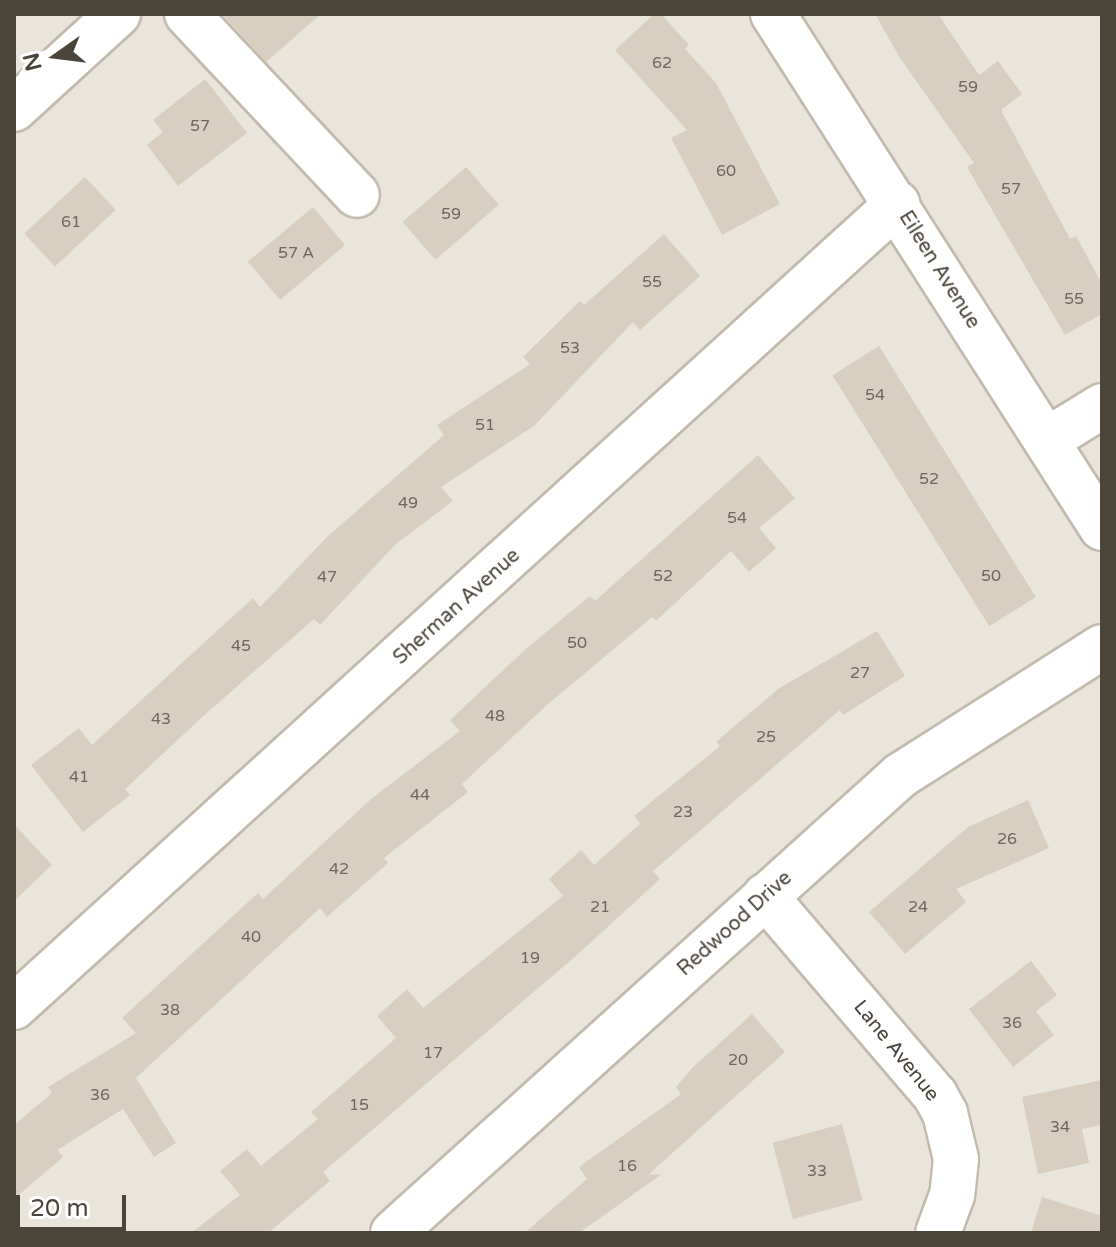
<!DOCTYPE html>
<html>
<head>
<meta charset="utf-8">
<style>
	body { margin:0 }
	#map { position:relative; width:1116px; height:1247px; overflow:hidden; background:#f6f3ec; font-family:"Varela Round",sans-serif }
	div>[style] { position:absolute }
	.residential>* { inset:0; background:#eae5da; transform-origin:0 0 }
	.building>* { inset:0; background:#d8cfc1; transform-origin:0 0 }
	.roads { filter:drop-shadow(2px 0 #c2bbae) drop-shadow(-2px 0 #c2bbae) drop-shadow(0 2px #c2bbae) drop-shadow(0 -2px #c2bbae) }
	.minor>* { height:44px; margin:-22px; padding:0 22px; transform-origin:22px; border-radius:22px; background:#fff }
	span { translate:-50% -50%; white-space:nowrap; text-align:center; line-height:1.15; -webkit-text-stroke:8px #fff; paint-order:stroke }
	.number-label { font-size:16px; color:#6e675b }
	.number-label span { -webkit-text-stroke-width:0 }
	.street-label { font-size:20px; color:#4b4439 }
	.frame { position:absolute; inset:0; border:16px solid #4b4439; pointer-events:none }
	.north { position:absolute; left:16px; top:16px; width:80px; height:80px; -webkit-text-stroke:6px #fff; paint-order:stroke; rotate:256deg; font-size:22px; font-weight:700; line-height:32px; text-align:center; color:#4b4439 }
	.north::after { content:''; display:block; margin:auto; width:28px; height:36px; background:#4b4439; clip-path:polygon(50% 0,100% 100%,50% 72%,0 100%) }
	.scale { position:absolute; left:16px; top:1195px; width:110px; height:36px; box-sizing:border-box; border:4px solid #4b4439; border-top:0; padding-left:10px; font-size:24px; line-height:28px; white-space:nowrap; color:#4b4439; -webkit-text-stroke:6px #fff; paint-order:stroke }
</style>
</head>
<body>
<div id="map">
	<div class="residential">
		<i style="left:14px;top:14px;width:1088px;height:1219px"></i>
	</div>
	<div class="building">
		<i style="clip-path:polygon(222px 14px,321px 14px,266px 62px)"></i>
		<i style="clip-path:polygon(654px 14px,661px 14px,689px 45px,685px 49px,716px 83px,780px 204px,722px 235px,671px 138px,687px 130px,615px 50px)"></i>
		<i style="clip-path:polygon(875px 14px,938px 14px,979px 75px,998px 61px,1022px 94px,1001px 110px,1070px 239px,1076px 236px,1102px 284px,1102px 314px,1065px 335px,967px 167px,974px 163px,900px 58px)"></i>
		<i style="clip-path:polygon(205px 79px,247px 133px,178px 186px,147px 145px,163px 132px,153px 120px)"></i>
		<i style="left:466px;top:167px;width:50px;height:84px;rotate:49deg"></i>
		<i style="left:85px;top:177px;width:45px;height:83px;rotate:47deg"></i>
		<i style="left:313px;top:207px;width:50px;height:85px;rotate:50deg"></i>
		<i style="clip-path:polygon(664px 234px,700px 276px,640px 330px,633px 322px,534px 426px,441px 487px,453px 501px,396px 544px,320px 625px,314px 619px,209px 711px,125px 789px,130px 795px,83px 832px,31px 765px,79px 728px,92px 745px,253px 598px,260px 607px,329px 535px,444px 435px,437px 425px,530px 364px,523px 357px,580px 301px,584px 305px)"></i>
		<i style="left:879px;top:346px;width:296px;height:55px;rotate:58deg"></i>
		<i style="clip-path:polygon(758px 455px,795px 498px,759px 528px,776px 548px,749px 572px,731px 551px,656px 621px,652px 617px,547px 705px,462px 784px,468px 792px,384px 858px,388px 863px,327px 917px,320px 908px,136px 1078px,176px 1143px,154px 1157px,123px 1109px,57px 1150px,63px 1157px,14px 1199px,14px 1125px,52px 1093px,48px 1087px,136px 1033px,122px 1018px,258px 893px,263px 899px,371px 799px,460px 731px,450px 720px,528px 647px,590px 596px,595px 601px)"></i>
		<i style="clip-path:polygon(877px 631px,905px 676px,843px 715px,840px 710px,653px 871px,660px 879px,577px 955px,323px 1172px,330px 1181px,268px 1233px,191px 1233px,240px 1195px,220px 1171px,247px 1149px,261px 1166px,318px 1119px,311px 1112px,396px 1038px,377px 1016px,407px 989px,423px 1008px,563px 896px,549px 879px,581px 850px,594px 865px,640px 824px,634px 816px,720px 746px,716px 742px,778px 689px)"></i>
		<i style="clip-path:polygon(1028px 800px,1049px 848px,956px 889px,966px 902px,905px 954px,869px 912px,968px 827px)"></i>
		<i style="clip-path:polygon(14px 824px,52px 865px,14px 901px)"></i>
		<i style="clip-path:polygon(1031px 961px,1057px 995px,1036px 1011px,1054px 1035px,1013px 1067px,969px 1009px)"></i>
		<i style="clip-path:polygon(752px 1014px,785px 1052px,648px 1175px,662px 1174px,579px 1233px,524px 1233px,587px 1179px,579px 1167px,681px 1094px,676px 1087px,691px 1069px)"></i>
		<i style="clip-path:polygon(1102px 1080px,1102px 1125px,1082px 1129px,1089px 1163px,1038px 1174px,1022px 1097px)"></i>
		<i style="left:842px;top:1124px;width:79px;height:72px;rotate:75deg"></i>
		<i style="clip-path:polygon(1042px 1197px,1102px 1216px,1102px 1233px,1031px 1233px)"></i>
	</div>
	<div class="roads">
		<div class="minor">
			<i style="left:187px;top:14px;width:248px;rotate:46.8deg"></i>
			<i style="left:773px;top:14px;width:610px;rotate:57.38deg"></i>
			<i style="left:14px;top:109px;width:141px;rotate:-42.4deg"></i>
			<i style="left:1047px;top:440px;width:65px;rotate:-31.7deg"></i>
			<i style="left:765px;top:896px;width:262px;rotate:49.5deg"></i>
			<i style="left:935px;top:1095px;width:21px;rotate:61deg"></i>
			<i style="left:945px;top:1113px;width:47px;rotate:76.6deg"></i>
			<i style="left:956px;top:1159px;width:36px;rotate:96deg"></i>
			<i style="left:952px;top:1195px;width:40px;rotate:110.2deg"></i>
			<i style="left:14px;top:1007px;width:1194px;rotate:-42.28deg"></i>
			<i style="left:393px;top:1233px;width:684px;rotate:-42.04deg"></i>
			<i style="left:901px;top:775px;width:238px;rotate:-32.5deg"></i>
		</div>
	</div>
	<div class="number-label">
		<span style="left:662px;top:63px">62</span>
		<span style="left:968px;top:87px">59</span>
		<span style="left:200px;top:126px">57</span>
		<span style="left:726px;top:171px">60</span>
		<span style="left:1011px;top:189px">57</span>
		<span style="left:451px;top:214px">59</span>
		<span style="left:71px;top:222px">61</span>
		<span style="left:296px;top:253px">57 A</span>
		<span style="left:652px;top:282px">55</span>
		<span style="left:1074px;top:299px">55</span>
		<span style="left:570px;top:348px">53</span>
		<span style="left:875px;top:395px">54</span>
		<span style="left:485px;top:425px">51</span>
		<span style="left:929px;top:479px">52</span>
		<span style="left:408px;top:503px">49</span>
		<span style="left:737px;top:518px">54</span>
		<span style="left:663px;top:576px">52</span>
		<span style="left:991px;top:576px">50</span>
		<span style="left:327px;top:577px">47</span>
		<span style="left:577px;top:643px">50</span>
		<span style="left:241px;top:646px">45</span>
		<span style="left:860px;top:673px">27</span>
		<span style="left:495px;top:716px">48</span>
		<span style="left:161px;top:719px">43</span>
		<span style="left:766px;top:737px">25</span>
		<span style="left:79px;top:777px">41</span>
		<span style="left:420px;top:795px">44</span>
		<span style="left:683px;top:812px">23</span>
		<span style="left:1007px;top:839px">26</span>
		<span style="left:339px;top:869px">42</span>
		<span style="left:600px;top:907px">21</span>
		<span style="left:918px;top:907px">24</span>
		<span style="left:251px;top:937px">40</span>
		<span style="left:530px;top:958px">19</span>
		<span style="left:170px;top:1010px">38</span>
		<span style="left:1012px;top:1023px">36</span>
		<span style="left:433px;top:1053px">17</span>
		<span style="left:738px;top:1060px">20</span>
		<span style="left:100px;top:1095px">36</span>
		<span style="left:359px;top:1105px">15</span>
		<span style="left:1060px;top:1127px">34</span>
		<span style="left:627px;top:1166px">16</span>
		<span style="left:817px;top:1171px">33</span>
	</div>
	<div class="street-label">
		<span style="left:939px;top:270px;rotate:58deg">Eileen Avenue</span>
		<span style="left:457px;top:607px;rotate:-42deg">Sherman Avenue</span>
		<span style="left:735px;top:924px;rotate:-42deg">Redwood Drive</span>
		<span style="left:896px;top:1051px;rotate:51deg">Lane Avenue</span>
	</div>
	<div class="frame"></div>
	<div class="north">N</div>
	<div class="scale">20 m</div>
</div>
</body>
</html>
